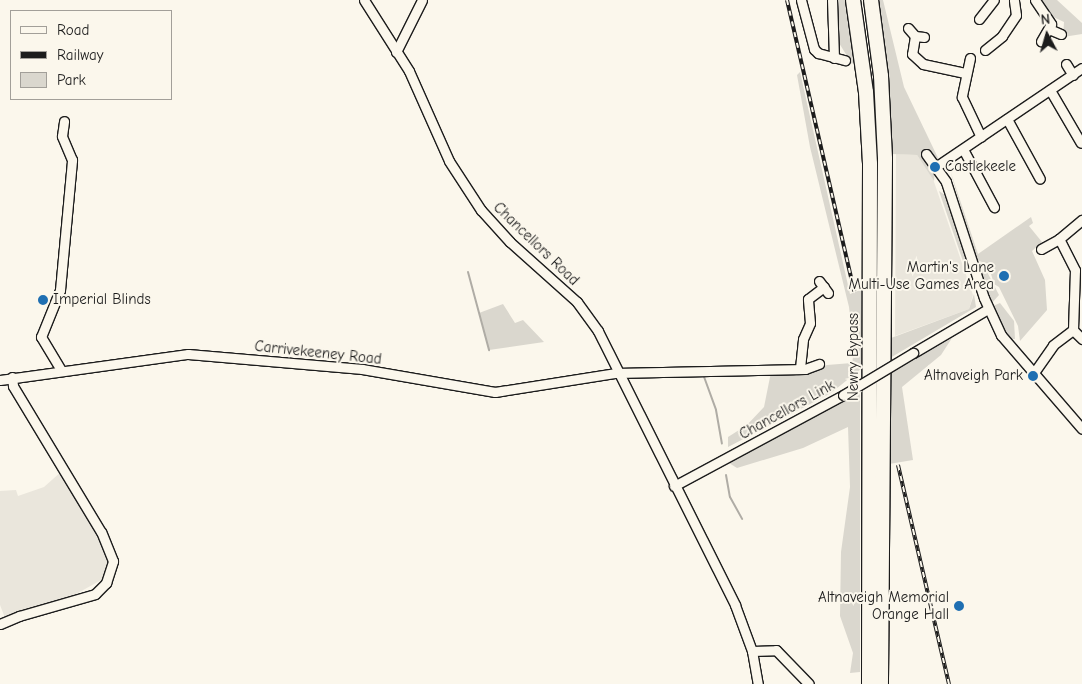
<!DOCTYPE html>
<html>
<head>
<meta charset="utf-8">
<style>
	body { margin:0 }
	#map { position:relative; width:1082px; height:684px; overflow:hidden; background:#fbf7ec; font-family:"Comic Neue",sans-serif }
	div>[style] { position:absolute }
	.built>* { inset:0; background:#eae6dc }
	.green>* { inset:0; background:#dad7ce }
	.stream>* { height:2px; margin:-1px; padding:0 1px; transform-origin:1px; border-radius:1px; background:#afaca5 }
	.roads { filter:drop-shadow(1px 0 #1c1c1c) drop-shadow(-1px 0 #1c1c1c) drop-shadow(0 1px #1c1c1c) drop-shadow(0 -1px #1c1c1c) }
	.minor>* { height:9px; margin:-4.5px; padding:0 4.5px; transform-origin:4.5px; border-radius:4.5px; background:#fbf7ec }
	.highway>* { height:14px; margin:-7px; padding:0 7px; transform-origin:7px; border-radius:7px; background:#fbf7ec }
	.rail>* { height:4px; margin-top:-2px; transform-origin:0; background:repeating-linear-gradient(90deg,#fbf7ec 0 5.5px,#1c1c1c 0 11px); box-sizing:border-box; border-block:1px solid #1c1c1c }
	.bridges { filter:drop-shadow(1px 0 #1c1c1c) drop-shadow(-1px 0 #1c1c1c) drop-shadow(0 1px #1c1c1c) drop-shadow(0 -1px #1c1c1c) }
	.minor-bridge>* { height:9px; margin:-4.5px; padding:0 4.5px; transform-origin:4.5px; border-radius:4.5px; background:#fbf7ec }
	.dots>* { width:14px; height:14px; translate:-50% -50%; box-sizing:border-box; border:2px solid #fbf7ec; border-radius:50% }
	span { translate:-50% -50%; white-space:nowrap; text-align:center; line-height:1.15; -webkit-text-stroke:4px #fbf7ec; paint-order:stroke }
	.poi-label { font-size:15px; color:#1c1c1c }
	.left { translate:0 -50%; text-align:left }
	.right { translate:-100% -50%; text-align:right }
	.street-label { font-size:15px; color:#1c1c1c }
	.legend { position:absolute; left:10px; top:10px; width:162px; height:90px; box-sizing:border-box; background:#fbf7ec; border:1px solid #a29f99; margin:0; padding:6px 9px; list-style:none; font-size:15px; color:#1c1c1c }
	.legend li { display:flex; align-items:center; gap:10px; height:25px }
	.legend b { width:25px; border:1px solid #a29f99 }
	.north { position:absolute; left:1022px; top:10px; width:50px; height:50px; -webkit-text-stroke:4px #fbf7ec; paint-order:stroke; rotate:354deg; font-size:14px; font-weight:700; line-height:20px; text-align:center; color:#1c1c1c }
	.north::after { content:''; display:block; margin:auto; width:18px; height:22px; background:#1c1c1c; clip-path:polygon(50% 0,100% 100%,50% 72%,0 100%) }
</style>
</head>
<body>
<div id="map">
	<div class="built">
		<i style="clip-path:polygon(896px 154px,917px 155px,933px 179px,973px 295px,969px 309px,895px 336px)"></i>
		<i style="clip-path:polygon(62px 471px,104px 547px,108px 565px,103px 579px,67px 599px,5px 618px,0 605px,0 491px,16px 490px,18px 496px,44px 487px)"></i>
	</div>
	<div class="green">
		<i style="clip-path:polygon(838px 0,846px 0,855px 59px,852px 64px,839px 43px)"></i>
		<i style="clip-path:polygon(877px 0,883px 0,904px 87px,939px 160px,927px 151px,935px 170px,934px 181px,917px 155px,892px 154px,886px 59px)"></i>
		<i style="clip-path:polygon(1036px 0,1057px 0,1082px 23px,1082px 34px,1063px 37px,1064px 22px,1047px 14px)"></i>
		<i style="clip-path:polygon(800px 72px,850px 294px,863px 289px,862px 368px,831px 393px,728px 447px,728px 437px,747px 425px,764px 407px,771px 372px,785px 371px,796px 376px,827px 365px,852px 363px,854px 352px,849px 307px,810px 147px,797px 75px)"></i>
		<i style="clip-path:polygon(950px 170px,978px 254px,1031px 217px,1033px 223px,1029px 226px,1042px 242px,1032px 251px,1045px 280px,1047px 310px,1020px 341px,1018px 326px,999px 287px,994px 284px,988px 264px,976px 260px)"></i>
		<i style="clip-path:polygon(939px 191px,948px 197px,971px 272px,967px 273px)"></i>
		<i style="clip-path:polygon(977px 262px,982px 262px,999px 295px,991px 304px)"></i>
		<i style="clip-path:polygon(974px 294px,976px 307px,890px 358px,891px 338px,969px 309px)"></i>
		<i style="clip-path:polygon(1000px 303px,1014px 321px,1015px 339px,1010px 339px,993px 306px)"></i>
		<i style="clip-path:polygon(503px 304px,515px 323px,523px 320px,544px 342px,489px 350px,479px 313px)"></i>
		<i style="clip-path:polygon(952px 338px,941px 355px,902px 387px,913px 460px,889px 464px,888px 375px)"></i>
		<i style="clip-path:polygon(860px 392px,860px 672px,850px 673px,853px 653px,840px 616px,841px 552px,850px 487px,848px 427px,803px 448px,737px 468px,729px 463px)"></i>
	</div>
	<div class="stream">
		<i style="left:468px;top:272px;width:81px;rotate:74.9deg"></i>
		<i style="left:703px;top:374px;width:38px;rotate:70deg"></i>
		<i style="left:716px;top:410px;width:34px;rotate:80deg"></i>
		<i style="left:726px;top:475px;width:22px;rotate:80deg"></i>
		<i style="left:730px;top:497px;width:25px;rotate:61deg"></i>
	</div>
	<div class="roads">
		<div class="minor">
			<i style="left:364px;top:0;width:84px;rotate:57.6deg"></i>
			<i style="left:409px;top:71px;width:98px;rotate:66deg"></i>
			<i style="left:449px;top:161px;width:59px;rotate:56.9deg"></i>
			<i style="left:481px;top:210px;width:43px;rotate:47.8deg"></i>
			<i style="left:510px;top:242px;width:90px;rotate:41.8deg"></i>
			<i style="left:577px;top:302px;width:36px;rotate:54deg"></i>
			<i style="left:598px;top:331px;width:306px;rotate:63.4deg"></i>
			<i style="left:735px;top:605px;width:49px;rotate:69.7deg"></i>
			<i style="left:752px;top:651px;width:34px;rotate:80deg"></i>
			<i style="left:801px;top:0;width:51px;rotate:75.1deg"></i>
			<i style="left:814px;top:49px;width:6px;rotate:45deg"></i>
			<i style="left:818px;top:53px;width:28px;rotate:15deg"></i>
			<i style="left:832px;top:0;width:58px;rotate:88deg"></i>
			<i style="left:1035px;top:0;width:29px;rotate:56deg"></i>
			<i style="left:1051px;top:24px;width:20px;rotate:120deg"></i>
			<i style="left:979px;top:19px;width:24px;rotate:-52deg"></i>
			<i style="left:908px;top:28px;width:11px;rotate:49deg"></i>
			<i style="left:915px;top:36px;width:9px;rotate:6deg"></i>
			<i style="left:1049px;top:29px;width:13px;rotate:23deg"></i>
			<i style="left:915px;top:36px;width:18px;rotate:99deg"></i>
			<i style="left:912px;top:54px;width:15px;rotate:42deg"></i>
			<i style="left:923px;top:64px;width:43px;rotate:12.1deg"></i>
			<i style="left:985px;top:50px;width:22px;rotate:-39deg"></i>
			<i style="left:1002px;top:36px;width:25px;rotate:-56deg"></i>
			<i style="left:1016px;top:15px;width:15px;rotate:-98deg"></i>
			<i style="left:396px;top:52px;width:58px;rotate:-63.4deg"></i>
			<i style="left:970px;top:58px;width:40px;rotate:102deg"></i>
			<i style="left:962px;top:97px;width:44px;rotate:64.6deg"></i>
			<i style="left:1066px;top:64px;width:13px;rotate:58deg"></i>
			<i style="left:1050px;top:90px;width:61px;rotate:59.7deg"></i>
			<i style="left:1007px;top:119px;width:68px;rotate:61.2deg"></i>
			<i style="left:963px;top:149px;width:66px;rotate:61.9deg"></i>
			<i style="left:926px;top:154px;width:34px;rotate:54deg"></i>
			<i style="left:946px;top:182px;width:122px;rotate:71.9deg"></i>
			<i style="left:984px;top:298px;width:41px;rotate:65.3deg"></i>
			<i style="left:1001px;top:335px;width:124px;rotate:49.2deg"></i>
			<i style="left:937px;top:166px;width:175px;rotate:-34.1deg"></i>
			<i style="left:1041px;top:249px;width:21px;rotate:-29deg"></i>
			<i style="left:819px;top:281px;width:15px;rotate:53deg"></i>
			<i style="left:1073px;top:330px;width:13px;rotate:45deg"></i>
			<i style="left:913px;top:353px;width:87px;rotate:-30.4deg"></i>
			<i style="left:800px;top:368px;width:29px;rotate:-84deg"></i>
			<i style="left:803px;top:339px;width:17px;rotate:-66deg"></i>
			<i style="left:810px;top:323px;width:24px;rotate:-95deg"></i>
			<i style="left:808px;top:299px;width:20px;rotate:-37deg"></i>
			<i style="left:61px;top:370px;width:39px;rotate:-121deg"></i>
			<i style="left:41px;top:337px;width:51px;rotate:-68deg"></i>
			<i style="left:60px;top:290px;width:131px;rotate:-84.7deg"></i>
			<i style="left:72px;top:160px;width:26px;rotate:-113deg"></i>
			<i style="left:62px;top:136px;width:15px;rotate:-82deg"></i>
			<i style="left:1033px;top:374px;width:35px;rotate:-55deg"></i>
			<i style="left:1053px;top:345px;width:25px;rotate:-37deg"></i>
			<i style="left:1073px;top:330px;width:60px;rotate:-88.1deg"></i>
			<i style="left:1075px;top:270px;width:35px;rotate:-117deg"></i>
			<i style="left:1059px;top:239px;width:30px;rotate:-40deg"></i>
			<i style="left:0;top:380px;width:190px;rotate:-7.9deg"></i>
			<i style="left:188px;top:354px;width:175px;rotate:4.9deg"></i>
			<i style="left:362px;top:369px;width:135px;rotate:9.8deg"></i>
			<i style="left:495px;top:392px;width:121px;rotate:-9deg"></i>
			<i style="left:615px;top:373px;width:190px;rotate:-1.2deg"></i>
			<i style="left:805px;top:369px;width:15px;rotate:-20deg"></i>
			<i style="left:674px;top:486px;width:192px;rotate:-28.3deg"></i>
			<i style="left:0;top:624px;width:21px;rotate:-23deg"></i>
			<i style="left:19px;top:616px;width:79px;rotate:-16.1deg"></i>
			<i style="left:95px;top:594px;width:16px;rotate:-45deg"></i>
			<i style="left:106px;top:583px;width:23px;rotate:-72deg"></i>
			<i style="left:113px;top:561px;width:31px;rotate:-112deg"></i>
			<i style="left:101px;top:532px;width:170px;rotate:-121.1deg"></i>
			<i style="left:13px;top:386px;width:9px;rotate:-96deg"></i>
			<i style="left:752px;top:651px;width:24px;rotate:-2deg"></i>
			<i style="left:776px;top:650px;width:47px;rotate:45.9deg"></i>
		</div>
		<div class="highway">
			<i style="left:853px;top:0;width:93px;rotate:82deg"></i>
			<i style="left:866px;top:92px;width:72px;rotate:86.8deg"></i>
			<i style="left:870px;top:164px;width:520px;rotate:90.11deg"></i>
			<i style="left:871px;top:0;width:77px;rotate:82.5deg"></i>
			<i style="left:881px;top:76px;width:83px;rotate:87.2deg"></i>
			<i style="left:885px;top:159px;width:525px;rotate:90.44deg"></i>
		</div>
	</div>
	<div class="rail">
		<i style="left:787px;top:0;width:299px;rotate:77deg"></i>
		<i style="left:898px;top:465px;width:225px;rotate:76.9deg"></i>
	</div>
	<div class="bridges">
		<div class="minor-bridge">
			<i style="left:843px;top:395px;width:82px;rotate:-31deg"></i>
		</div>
	</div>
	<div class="dots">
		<i style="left:935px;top:167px;background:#1f6fb2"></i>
		<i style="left:1004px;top:276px;background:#1f6fb2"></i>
		<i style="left:43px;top:300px;background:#1f6fb2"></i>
		<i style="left:1033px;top:376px;background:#1f6fb2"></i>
		<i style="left:959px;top:606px;background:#1f6fb2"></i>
	</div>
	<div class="poi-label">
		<span class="left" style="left:945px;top:167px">Castlekeele</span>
		<span class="right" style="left:994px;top:276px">Martin's Lane<br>Multi-Use Games Area</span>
		<span class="left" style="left:53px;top:300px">Imperial Blinds</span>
		<span class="right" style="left:1023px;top:376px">Altnaveigh Park</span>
		<span class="right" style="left:949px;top:606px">Altnaveigh Memorial<br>Orange Hall</span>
	</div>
	<div class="street-label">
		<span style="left:536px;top:244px;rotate:44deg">Chancellors Road</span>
		<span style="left:318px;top:353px;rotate:6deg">Carrivekeeney Road</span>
		<span style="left:854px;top:357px;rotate:-90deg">Newry Bypass</span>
		<span style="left:787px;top:410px;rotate:-29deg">Chancellors Link</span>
	</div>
	<ul class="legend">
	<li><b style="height:6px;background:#fbf7ec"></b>Road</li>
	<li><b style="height:6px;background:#1c1c1c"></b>Railway</li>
	<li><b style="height:14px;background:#dad7ce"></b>Park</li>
	</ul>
	<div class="north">N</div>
</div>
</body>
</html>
